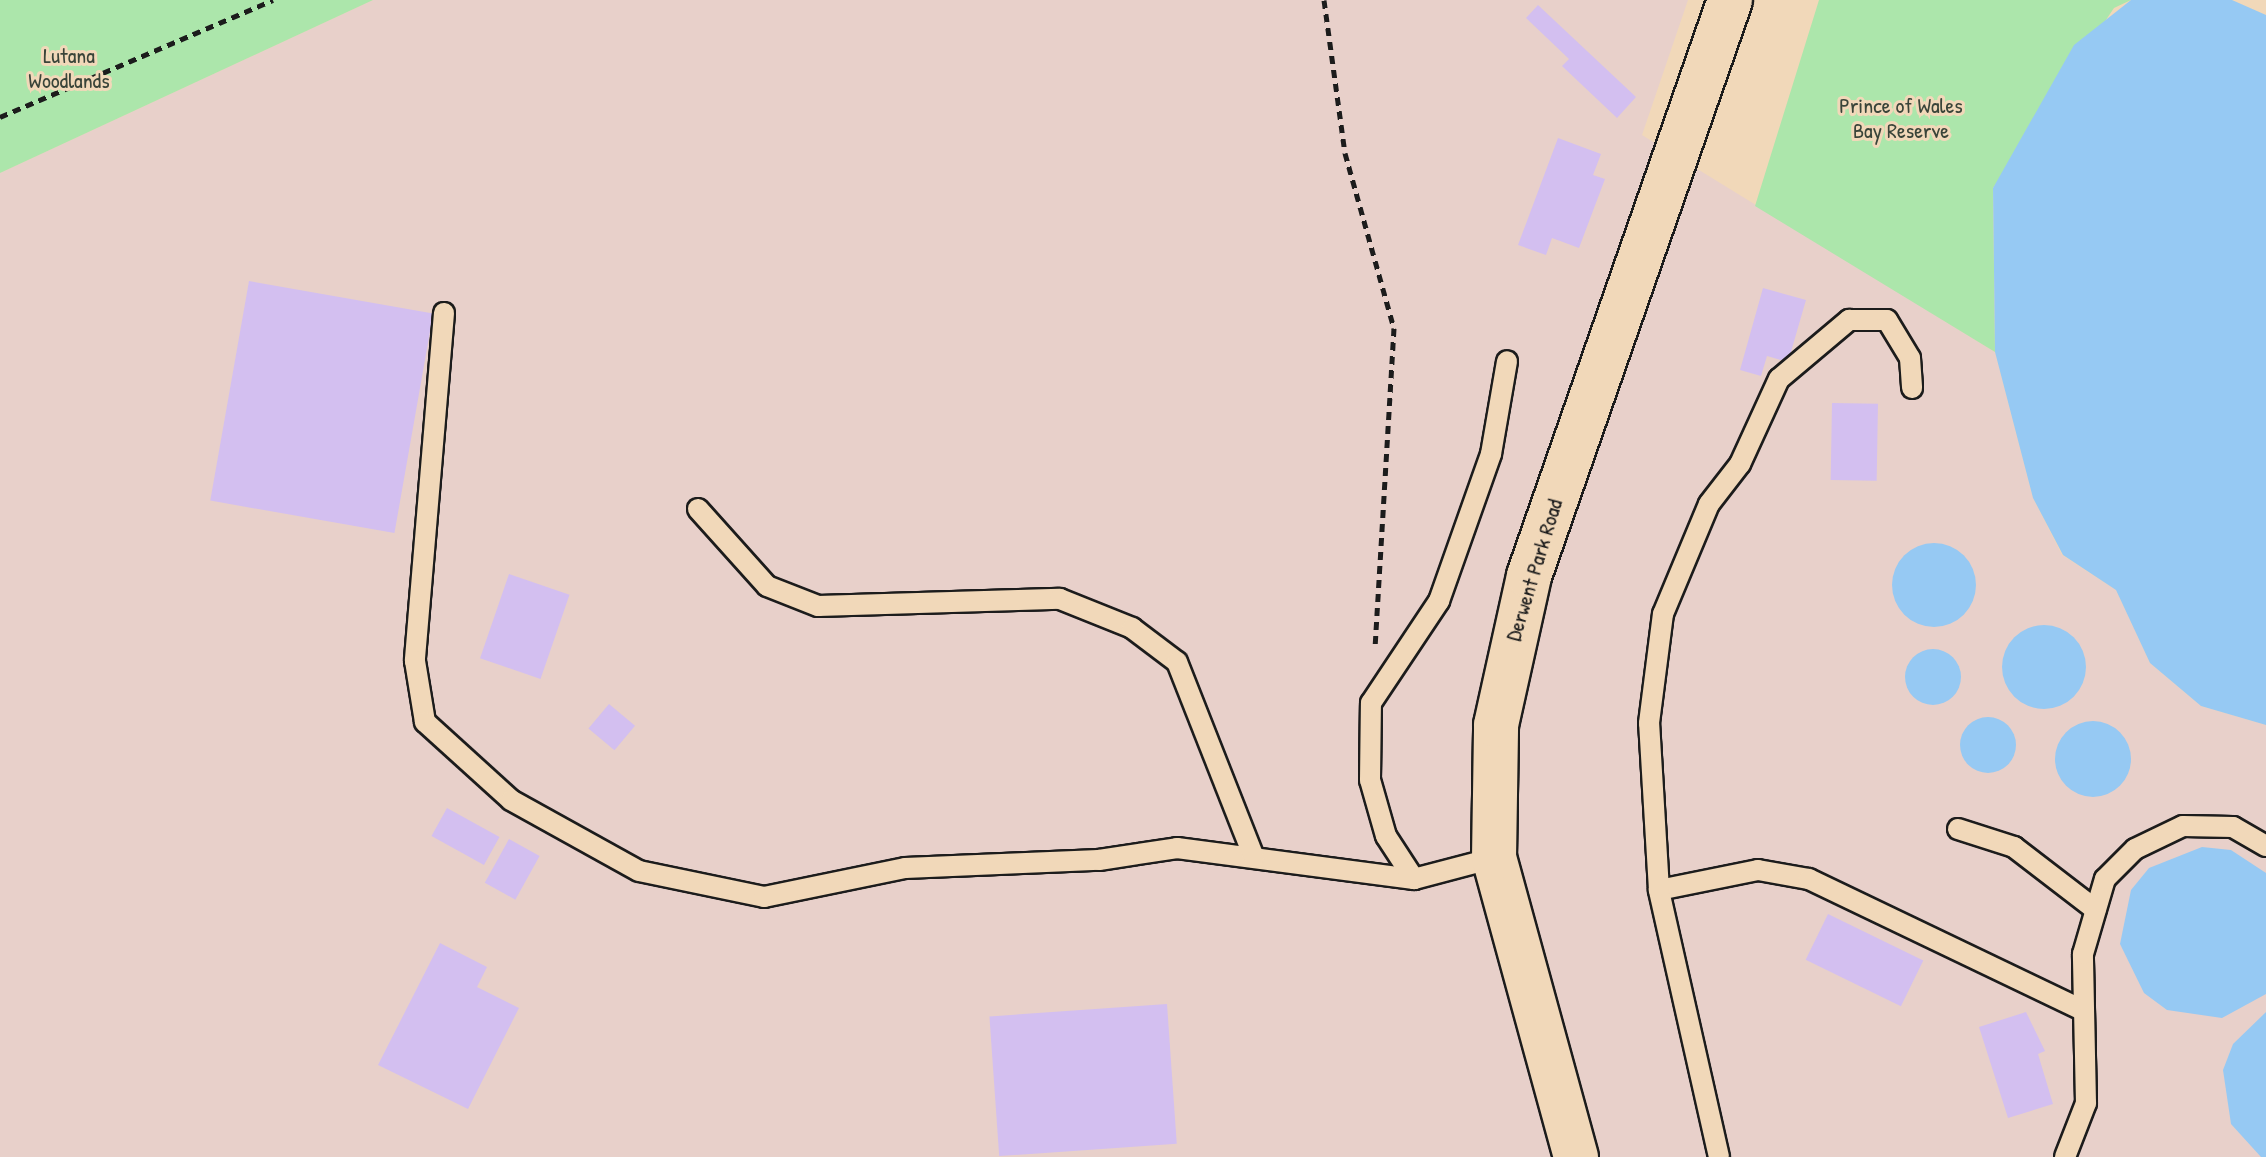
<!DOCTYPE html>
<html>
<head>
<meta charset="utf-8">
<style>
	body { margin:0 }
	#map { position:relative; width:2266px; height:1157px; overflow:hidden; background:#f1d8b9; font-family:"Patrick Hand",sans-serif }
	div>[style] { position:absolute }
	.built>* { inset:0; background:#e8d0ca }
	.green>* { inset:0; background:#ace6ab }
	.water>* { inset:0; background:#96c9f3 }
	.round { border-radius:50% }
	.building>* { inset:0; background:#d3bff0; transform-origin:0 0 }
	.path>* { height:5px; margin-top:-2.5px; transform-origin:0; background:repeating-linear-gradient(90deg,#1c1c1c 0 8px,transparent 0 14px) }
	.roads { filter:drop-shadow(2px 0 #1c1c1c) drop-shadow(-2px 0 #1c1c1c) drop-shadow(0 2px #1c1c1c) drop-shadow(0 -2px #1c1c1c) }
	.service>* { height:20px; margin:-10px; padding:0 10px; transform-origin:10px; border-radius:10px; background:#f1d8b9 }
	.tertiary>* { height:44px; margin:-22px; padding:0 22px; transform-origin:22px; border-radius:22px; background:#f1d8b9 }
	span { translate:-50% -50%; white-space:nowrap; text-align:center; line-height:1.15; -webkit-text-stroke:6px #f1d8b9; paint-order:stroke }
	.park-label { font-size:22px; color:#394439 }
	.street-label { font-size:22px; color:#1c1c1c }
</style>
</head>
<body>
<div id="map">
	<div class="built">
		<i style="clip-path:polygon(373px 0,1688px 0,1642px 135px,1995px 352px,2033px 498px,2062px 555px,2116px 590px,2150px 663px,2201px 706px,2266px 725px,2266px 1157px,0 1157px,0 173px)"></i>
	</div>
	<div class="green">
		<i style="clip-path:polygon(0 0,373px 0,0 173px)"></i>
		<i style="clip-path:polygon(1819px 0,2131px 0,2114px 8px,1993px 188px,1995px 352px,1755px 206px)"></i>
	</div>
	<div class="water">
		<i style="clip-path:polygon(2131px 0,2232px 0,2266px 15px,2266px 725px,2201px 706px,2150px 663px,2116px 590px,2063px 555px,2033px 498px,1995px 352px,1993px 188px,2074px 45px)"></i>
		<i class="round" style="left:1892px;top:543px;width:84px;height:84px"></i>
		<i class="round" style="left:2002px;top:625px;width:84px;height:84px"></i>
		<i class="round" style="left:1905px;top:649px;width:56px;height:56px"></i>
		<i class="round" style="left:1960px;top:717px;width:56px;height:56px"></i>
		<i class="round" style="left:2055px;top:721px;width:76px;height:76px"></i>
		<i style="clip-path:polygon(2202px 847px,2231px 850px,2266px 873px,2266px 994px,2222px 1018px,2167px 1010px,2144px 993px,2120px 944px,2131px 890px,2149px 868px)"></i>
		<i style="clip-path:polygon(2266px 1012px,2266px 1157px,2261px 1157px,2231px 1124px,2223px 1070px,2233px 1044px)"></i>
	</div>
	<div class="building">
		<i style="clip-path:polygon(1538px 5px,1636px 97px,1617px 118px,1562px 66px,1569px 59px,1526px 18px)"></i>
		<i style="clip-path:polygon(1558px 138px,1601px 154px,1593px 175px,1605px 179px,1579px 248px,1552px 238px,1546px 255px,1518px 245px)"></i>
		<i style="left:249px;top:281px;width:187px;height:223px;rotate:10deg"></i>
		<i style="clip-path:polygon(1763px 288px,1806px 300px,1788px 362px,1767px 356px,1761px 376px,1740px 370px)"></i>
		<i style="left:1832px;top:403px;width:46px;height:77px;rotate:1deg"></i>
		<i style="left:509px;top:574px;width:64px;height:89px;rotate:19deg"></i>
		<i style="left:609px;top:704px;width:34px;height:32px;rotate:40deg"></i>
		<i style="left:447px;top:808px;width:60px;height:32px;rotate:29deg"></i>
		<i style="left:509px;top:839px;width:35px;height:50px;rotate:29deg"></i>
		<i style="left:1828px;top:914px;width:106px;height:51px;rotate:26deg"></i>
		<i style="clip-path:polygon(440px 943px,487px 967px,477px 987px,519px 1008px,468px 1109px,378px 1065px)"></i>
		<i style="left:1167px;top:1004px;width:140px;height:178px;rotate:86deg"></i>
		<i style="clip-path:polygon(2026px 1012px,2045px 1051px,2038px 1054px,2053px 1104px,2008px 1118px,1979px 1027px)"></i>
	</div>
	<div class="path">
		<i style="left:1324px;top:0;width:154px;rotate:82.2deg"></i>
		<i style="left:1345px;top:153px;width:182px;rotate:74.4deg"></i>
		<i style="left:1394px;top:328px;width:318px;rotate:93.4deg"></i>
		<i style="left:0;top:117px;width:297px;rotate:-23.2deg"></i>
	</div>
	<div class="roads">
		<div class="service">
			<i style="left:444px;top:313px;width:349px;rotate:94.8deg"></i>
			<i style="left:415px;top:661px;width:62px;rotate:80.7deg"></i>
			<i style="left:425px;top:722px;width:116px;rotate:42.2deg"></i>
			<i style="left:511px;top:800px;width:146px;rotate:29deg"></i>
			<i style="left:639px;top:871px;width:128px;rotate:11.7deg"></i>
			<i style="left:764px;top:897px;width:144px;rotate:-11.6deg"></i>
			<i style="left:905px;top:868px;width:194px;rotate:-2.4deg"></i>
			<i style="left:1099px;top:860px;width:79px;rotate:-8.7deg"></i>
			<i style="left:1177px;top:848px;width:239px;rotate:7.5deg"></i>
			<i style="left:1414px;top:879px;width:83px;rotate:-14.7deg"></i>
			<i style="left:698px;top:509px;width:103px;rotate:48.1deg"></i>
			<i style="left:767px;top:586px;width:55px;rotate:21.4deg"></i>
			<i style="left:818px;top:606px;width:242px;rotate:-1.7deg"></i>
			<i style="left:1060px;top:599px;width:78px;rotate:21.9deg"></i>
			<i style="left:1132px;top:628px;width:56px;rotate:37.1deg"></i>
			<i style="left:1177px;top:662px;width:210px;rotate:68.5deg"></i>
			<i style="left:1958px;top:829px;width:59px;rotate:17.8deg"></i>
			<i style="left:2014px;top:847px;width:103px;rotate:37.5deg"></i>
			<i style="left:1414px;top:879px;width:51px;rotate:-123.1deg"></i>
			<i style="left:1386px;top:836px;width:58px;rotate:-105.9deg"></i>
			<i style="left:1370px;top:780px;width:77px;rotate:-89.3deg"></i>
			<i style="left:1371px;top:703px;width:123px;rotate:-56.3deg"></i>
			<i style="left:1439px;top:601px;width:156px;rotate:-70.5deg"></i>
			<i style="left:1491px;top:454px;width:94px;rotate:-80.2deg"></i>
			<i style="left:1659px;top:890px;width:101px;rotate:-11.4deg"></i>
			<i style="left:1758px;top:870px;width:52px;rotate:10deg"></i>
			<i style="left:1809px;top:879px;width:304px;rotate:25.6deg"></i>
			<i style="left:1719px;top:1157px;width:274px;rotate:-102.7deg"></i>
			<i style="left:1659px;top:890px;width:167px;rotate:-93.4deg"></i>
			<i style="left:1649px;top:723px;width:110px;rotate:-82.7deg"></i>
			<i style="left:1663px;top:614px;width:119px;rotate:-67.3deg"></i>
			<i style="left:1709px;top:504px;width:51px;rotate:-52.2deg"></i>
			<i style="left:1740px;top:464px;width:94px;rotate:-65.4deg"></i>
			<i style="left:1779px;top:379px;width:92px;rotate:-40.1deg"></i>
			<i style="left:1849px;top:320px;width:38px"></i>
			<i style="left:1887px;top:320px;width:44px;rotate:58.8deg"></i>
			<i style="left:1910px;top:358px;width:30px;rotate:86deg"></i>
			<i style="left:2065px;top:1157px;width:58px;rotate:-68.7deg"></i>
			<i style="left:2086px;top:1103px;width:149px;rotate:-91.2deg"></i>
			<i style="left:2083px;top:954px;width:78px;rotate:-73.7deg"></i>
			<i style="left:2105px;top:879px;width:42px;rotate:-45deg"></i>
			<i style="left:2135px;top:849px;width:53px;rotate:-25.6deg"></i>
			<i style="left:2183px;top:826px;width:50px;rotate:1.1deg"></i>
			<i style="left:2233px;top:827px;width:38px;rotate:30deg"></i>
		</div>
		<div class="tertiary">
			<i style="left:1576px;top:1157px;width:310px;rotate:-105.3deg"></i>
			<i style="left:1494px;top:858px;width:133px;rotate:-89.1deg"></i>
			<i style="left:1496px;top:725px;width:153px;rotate:-77.5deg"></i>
			<i style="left:1529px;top:576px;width:610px;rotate:-70.76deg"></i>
		</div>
	</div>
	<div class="park-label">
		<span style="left:69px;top:68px">Lutana<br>Woodlands</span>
		<span style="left:1901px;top:118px">Prince of Wales<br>Bay Reserve</span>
	</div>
	<div class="street-label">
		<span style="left:1534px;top:570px;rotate:-73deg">Derwent Park Road</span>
	</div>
</div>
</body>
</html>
